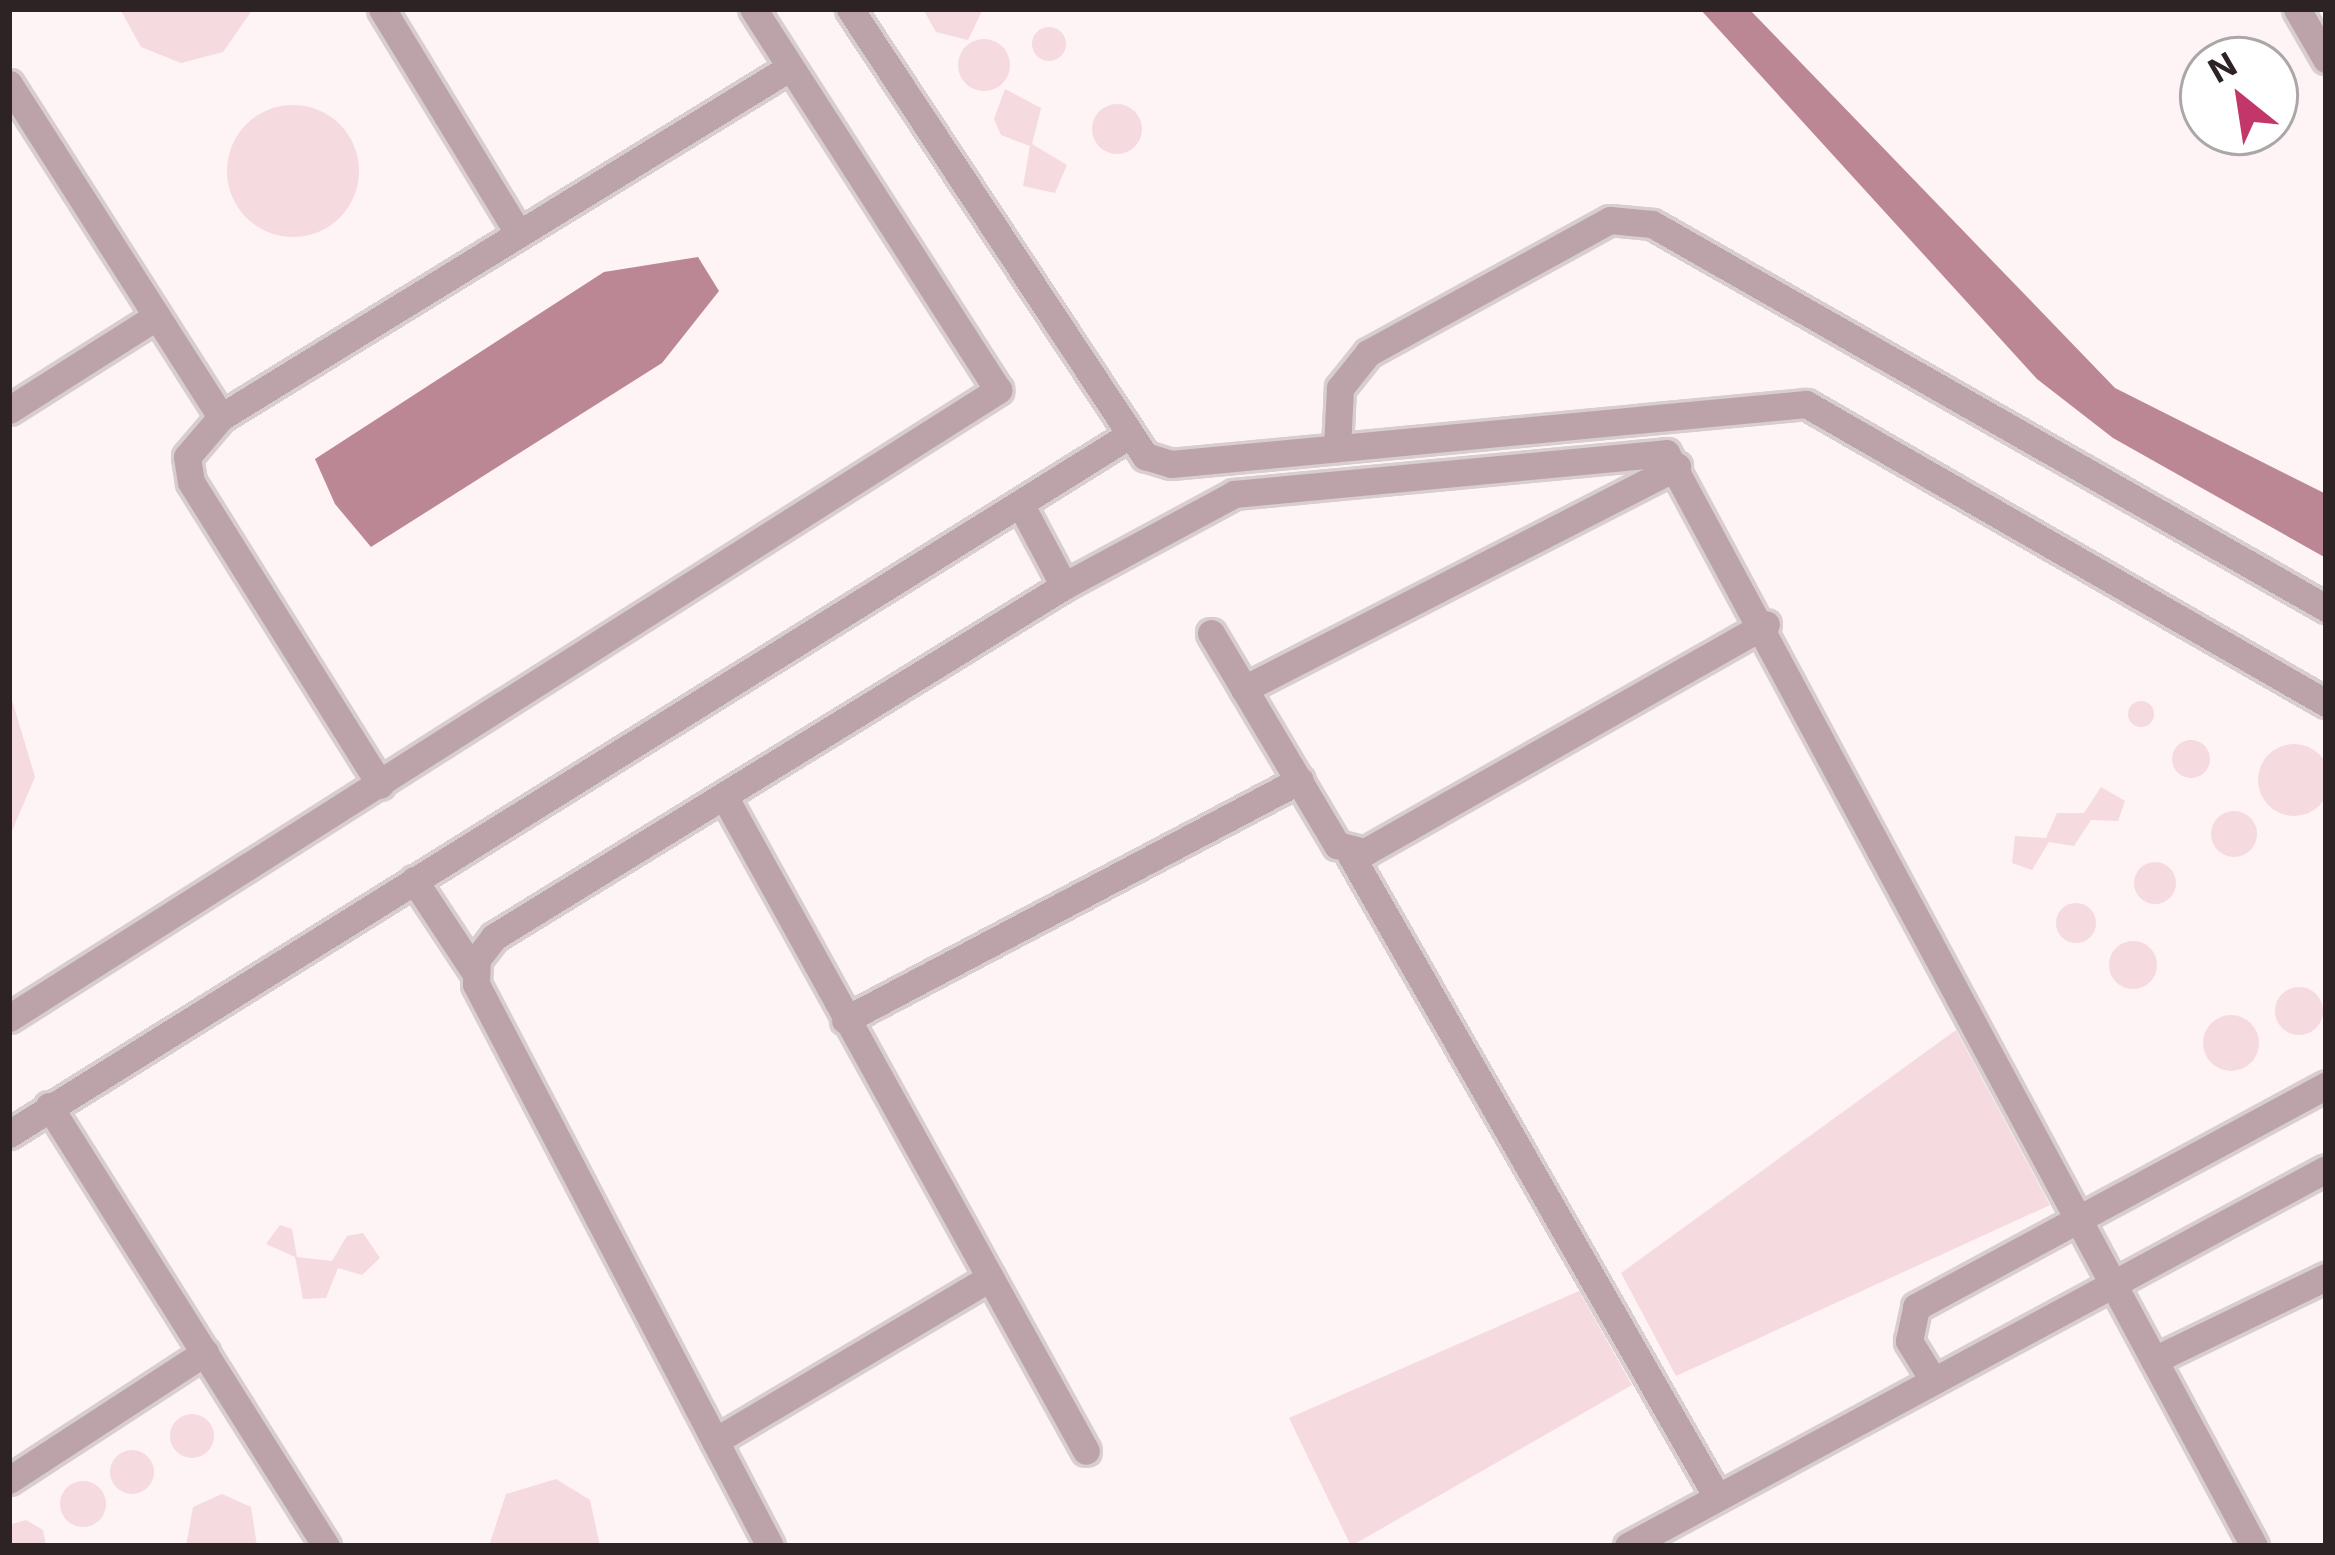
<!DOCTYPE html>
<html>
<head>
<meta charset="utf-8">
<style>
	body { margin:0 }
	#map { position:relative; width:2335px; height:1555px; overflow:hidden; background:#fef3f5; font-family:Inter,sans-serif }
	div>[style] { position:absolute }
	.water>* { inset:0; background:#bc8794 }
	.building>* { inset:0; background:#f5dae0 }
	.round { border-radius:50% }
	.roads { filter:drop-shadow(3px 0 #d8ced0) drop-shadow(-3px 0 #d8ced0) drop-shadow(0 3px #d8ced0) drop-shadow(0 -3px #d8ced0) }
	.minor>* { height:27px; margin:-13.5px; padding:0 13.5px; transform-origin:13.5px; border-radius:13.5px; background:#bca3a9 }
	span { translate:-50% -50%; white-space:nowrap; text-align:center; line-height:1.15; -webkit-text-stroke:9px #fff; paint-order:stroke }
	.frame { position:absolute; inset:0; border:12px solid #2d2325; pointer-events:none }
	.north { position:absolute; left:2179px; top:36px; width:120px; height:120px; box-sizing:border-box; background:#fff; border:3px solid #aba7a8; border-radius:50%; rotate:330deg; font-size:33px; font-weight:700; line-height:48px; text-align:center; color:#2d2325 }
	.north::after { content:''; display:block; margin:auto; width:42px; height:54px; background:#c2366a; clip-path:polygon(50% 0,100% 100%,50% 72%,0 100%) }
</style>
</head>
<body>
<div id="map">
	<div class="water">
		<i style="clip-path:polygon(1700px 9px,1749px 9px,2115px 388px,2326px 494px,2326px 558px,2113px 438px,2037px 379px)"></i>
		<i style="clip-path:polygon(698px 257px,719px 291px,662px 363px,371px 547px,335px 504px,315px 459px,604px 272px)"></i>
	</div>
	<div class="building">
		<i style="clip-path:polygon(120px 9px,253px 9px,223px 52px,181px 63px,141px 47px)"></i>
		<i style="clip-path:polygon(923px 9px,983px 9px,968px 40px,936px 32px)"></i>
		<i class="round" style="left:1032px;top:27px;width:34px;height:34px"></i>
		<i class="round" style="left:958px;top:39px;width:52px;height:52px"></i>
		<i style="clip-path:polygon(1005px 89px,1041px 108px,1032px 144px,1067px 165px,1055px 193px,1023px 186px,1030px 146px,1001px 135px,994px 119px)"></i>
		<i class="round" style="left:1092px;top:104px;width:50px;height:50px"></i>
		<i class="round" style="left:227px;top:105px;width:132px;height:132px"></i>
		<i style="clip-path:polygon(9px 690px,35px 777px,9px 838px)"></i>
		<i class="round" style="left:2128px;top:701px;width:26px;height:26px"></i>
		<i class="round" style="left:2172px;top:740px;width:38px;height:38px"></i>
		<i class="round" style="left:2258px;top:744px;width:72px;height:72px"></i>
		<i style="clip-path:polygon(2101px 787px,2125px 801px,2118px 821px,2091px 820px,2074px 846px,2049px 842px,2032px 870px,2012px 863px,2015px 836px,2046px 838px,2057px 813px,2084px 813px)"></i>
		<i class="round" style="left:2211px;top:811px;width:46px;height:46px"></i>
		<i class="round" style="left:2134px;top:862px;width:42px;height:42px"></i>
		<i class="round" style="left:2056px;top:903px;width:40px;height:40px"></i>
		<i class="round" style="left:2109px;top:941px;width:48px;height:48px"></i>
		<i class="round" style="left:2275px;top:987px;width:48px;height:48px"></i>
		<i class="round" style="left:2203px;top:1015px;width:56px;height:56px"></i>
		<i style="clip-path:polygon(1956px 1030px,2050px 1205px,1676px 1376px,1621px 1273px)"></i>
		<i style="clip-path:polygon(280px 1225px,292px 1229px,297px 1257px,332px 1261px,347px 1236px,363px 1233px,380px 1258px,362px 1275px,338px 1268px,326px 1298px,303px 1299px,295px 1257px,266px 1244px)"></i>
		<i style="clip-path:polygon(1579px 1291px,1632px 1385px,1351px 1546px,1289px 1418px)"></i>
		<i class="round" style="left:170px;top:1414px;width:44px;height:44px"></i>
		<i class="round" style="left:110px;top:1450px;width:44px;height:44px"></i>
		<i style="clip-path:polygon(556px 1479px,590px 1500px,600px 1546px,489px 1546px,506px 1494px)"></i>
		<i class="round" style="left:60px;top:1481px;width:46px;height:46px"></i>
		<i style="clip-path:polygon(222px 1494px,251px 1507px,257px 1546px,186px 1546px,193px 1507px)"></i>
		<i style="clip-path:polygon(26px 1520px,43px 1530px,46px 1546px,9px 1546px,9px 1525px)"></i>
	</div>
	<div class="roads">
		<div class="minor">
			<i style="left:382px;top:9px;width:263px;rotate:58.7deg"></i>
			<i style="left:850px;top:9px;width:536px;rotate:56.58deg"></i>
			<i style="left:1145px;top:456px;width:27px;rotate:17deg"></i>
			<i style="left:1171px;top:464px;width:638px;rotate:-5.4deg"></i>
			<i style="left:1806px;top:404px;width:600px;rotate:29.9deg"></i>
			<i style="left:2297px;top:9px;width:58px;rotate:59.9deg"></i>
			<i style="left:9px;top:84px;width:395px;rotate:57.5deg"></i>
			<i style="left:221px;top:417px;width:52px;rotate:130.4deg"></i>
			<i style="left:187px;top:457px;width:25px;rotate:81deg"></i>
			<i style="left:191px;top:482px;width:357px;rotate:58deg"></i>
			<i style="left:9px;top:410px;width:175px;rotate:-32.4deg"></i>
			<i style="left:221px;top:417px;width:667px;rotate:-31.57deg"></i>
			<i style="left:1337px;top:447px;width:59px;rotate:-87.1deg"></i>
			<i style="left:1340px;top:388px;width:45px;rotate:-51.3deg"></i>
			<i style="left:1368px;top:353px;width:276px;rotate:-28.8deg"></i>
			<i style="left:1610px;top:220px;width:42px;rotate:5.4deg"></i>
			<i style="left:1652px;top:224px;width:776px;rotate:29.67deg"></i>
			<i style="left:1064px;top:586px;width:193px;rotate:-28.4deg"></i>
			<i style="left:1234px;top:494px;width:434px;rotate:-5.4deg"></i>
			<i style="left:1666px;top:453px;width:1241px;rotate:61.72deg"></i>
			<i style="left:1211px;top:633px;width:247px;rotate:59.3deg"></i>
			<i style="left:1337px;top:845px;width:29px;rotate:14deg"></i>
			<i style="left:1365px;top:852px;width:461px;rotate:-29.6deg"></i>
			<i style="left:1244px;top:689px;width:487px;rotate:-27.2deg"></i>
			<i style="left:724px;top:796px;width:748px;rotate:61.07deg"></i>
			<i style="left:1349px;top:852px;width:743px;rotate:60.29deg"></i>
			<i style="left:414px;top:880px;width:109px;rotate:56.6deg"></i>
			<i style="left:9px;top:1018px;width:1172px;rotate:-32.41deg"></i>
			<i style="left:998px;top:390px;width:453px;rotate:-122.7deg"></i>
			<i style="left:845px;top:1020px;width:514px;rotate:-27.81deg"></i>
			<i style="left:49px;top:1106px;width:520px;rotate:57.81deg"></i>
			<i style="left:9px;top:1134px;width:1317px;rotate:-31.96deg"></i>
			<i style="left:2154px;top:1360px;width:191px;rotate:-25.8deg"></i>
			<i style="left:1933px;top:1380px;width:46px;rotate:-121.6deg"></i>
			<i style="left:1909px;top:1341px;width:35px;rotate:-78deg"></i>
			<i style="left:1916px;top:1307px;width:466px;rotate:-28.4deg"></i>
			<i style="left:715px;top:1441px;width:320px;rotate:-30.7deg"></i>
			<i style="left:9px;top:1480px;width:234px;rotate:-33.1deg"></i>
			<i style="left:770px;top:1546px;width:634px;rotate:-117.62deg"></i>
			<i style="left:476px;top:984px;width:25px;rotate:-88deg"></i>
			<i style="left:477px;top:959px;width:28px;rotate:-52deg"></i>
			<i style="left:494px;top:937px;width:669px;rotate:-31.62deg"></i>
			<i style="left:1064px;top:586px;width:92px;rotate:-118deg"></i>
			<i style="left:1628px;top:1546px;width:793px;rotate:-28.37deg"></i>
		</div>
	</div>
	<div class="frame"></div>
	<div class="north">N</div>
</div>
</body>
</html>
